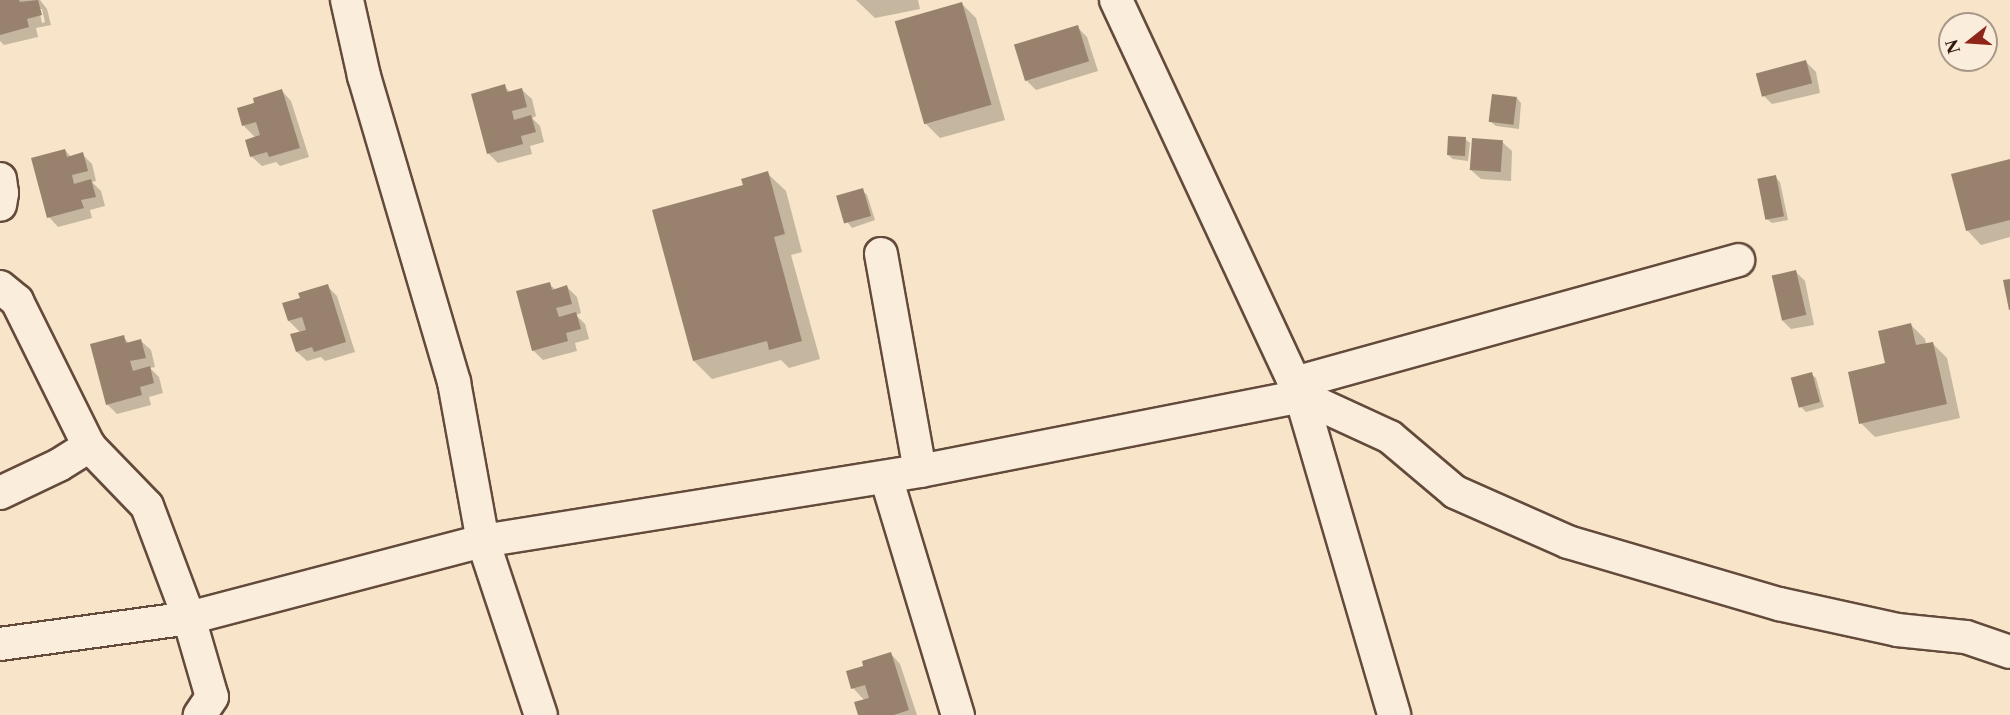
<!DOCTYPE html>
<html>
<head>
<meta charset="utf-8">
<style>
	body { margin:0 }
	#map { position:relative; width:2010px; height:715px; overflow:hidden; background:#f7e4c9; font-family:"Libre Caslon Text",serif }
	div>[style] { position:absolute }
	.shadow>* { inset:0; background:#0003 }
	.building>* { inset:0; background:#98826e; transform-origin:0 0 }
	.roads { filter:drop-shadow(2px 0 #634a3b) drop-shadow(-2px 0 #634a3b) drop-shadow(0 2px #634a3b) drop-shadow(0 -2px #634a3b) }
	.minor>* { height:32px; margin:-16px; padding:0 16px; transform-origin:16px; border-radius:16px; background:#faeddc }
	span { translate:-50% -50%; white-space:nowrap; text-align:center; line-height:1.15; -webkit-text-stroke:4.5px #faeddc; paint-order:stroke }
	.north { position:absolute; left:1938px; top:12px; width:60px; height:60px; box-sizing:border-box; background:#faeddc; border:2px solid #aa9789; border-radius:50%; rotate:253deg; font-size:16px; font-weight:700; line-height:24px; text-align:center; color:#32170c }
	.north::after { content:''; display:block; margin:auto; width:21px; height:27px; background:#8f2418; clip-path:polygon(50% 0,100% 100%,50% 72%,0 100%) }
</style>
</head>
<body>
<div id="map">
	<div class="shadow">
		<i style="clip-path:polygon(evenodd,0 0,40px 0,47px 9px,51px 25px,36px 28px,38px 37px,4px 45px,0 41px,0 0,39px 9px,42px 9px,45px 22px,42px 23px,39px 9px)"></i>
		<i style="clip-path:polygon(856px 0,918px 0,920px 9px,875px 18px)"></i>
		<i style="clip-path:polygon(961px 3px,976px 18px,1005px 120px,940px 138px,925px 123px)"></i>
		<i style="clip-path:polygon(1077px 27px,1087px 37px,1098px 71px,1036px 90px,1026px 80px)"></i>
		<i style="clip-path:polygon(1806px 62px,1816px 72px,1820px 93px,1772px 104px,1762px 94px)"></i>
		<i style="clip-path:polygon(504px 86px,511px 93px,522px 90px,532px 99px,536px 116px,532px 118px,540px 126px,544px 142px,530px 146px,532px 154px,498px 163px,488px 153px)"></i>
		<i style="clip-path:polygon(282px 91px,291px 101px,309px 157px,280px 166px,276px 162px,262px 166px,252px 157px,246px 140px,256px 138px,244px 126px,239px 109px)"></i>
		<i style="clip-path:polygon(1517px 98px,1521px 103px,1519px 129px,1496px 126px,1491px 122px)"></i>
		<i style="clip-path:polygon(1465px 139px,1470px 143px,1468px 161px,1453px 159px,1448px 155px)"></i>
		<i style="clip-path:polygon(1502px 142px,1512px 151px,1511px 181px,1481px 179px,1471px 170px)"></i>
		<i style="clip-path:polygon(65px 150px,71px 157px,82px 154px,92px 164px,96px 181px,92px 182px,101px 191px,105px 206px,90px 210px,92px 218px,58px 227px,49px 217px)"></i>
		<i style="clip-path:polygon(2010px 160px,2010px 237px,1981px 245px,1967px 230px)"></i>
		<i style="clip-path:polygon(767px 173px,786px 191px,802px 252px,791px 255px,820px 359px,789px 368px,781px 360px,712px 379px,694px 361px,744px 187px)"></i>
		<i style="clip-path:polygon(1775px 177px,1780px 182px,1788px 220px,1772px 223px,1767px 219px)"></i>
		<i style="clip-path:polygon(862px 190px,867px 195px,875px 220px,852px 228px,848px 223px)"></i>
		<i style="clip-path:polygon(1795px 271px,1805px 281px,1814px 325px,1791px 329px,1782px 320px)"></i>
		<i style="clip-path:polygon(549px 284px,556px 290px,567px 287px,577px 297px,581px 313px,576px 315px,585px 324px,589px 339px,575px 343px,577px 351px,543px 360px,533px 350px)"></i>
		<i style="clip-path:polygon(327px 286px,337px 296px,355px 352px,325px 361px,321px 357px,307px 361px,297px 352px,301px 333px,289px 321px,302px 299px)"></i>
		<i style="clip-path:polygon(1911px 325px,1925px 339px,1926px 344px,1932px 343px,1947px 358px,1960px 418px,1875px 437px,1861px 423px,1887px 364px)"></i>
		<i style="clip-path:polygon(123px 337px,130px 344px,141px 341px,151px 350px,155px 367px,150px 368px,159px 377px,163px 393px,149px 397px,151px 405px,117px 414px,107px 404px)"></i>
		<i style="clip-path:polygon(1811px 374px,1816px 378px,1824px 407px,1806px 412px,1801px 407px)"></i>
		<i style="clip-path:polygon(891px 654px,900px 664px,917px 715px,860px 715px,865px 701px,853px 688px,865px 667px)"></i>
	</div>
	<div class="building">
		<i style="clip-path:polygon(0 0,19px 0,20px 2px,38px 0,42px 15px,27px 19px,29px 27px,0 35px)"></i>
		<i style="left:962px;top:2px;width:107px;height:70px;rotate:74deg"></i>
		<i style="left:1078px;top:25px;width:38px;height:67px;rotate:73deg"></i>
		<i style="left:1806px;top:60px;width:24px;height:52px;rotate:75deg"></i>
		<i style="clip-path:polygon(505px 84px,507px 92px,522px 88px,527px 107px,512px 111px,514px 120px,531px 115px,536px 132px,521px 136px,523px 144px,487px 154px,471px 94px)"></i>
		<i style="clip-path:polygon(282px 89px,300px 148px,269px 157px,267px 152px,250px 157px,245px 140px,260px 135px,256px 122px,242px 126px,237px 108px,254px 103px,253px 98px)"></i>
		<i style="left:1492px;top:94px;width:25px;height:28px;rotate:7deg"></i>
		<i style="left:1448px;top:136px;width:18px;height:19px;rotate:3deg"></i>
		<i style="left:1472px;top:138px;width:31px;height:32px;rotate:4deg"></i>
		<i style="clip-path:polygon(65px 149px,67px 157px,83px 152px,88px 171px,72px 175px,74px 184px,91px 179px,96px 197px,81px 200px,84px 208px,47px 218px,31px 158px)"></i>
		<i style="clip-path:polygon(2010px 159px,2010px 220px,1966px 231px,1951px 174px)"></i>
		<i style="clip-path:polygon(768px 171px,785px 234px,774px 237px,802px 341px,769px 350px,767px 341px,693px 361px,652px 210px,743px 185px,741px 179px)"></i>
		<i style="left:1776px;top:175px;width:42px;height:19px;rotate:79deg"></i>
		<i style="left:863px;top:188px;width:29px;height:28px;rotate:74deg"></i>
		<i style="left:1796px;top:270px;width:46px;height:25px;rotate:77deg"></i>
		<i style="clip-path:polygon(2010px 279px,2010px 310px,2009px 310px,2003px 280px)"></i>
		<i style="clip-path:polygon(550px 282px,552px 290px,567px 285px,572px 304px,556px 308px,559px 317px,576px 312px,581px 329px,566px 333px,568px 341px,532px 351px,516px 291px)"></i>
		<i style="clip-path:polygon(328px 284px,346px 342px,314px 352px,312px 347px,296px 352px,290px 334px,306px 330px,302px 317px,288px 321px,282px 303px,300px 298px,298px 293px)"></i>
		<i style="clip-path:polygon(1911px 323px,1916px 345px,1933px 342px,1947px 404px,1859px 424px,1848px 372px,1885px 363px,1878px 331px)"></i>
		<i style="clip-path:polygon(124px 335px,126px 343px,141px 339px,146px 358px,130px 361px,133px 371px,150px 366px,154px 383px,140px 387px,142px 395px,106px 405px,90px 344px)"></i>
		<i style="left:1812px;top:372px;width:31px;height:22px;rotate:75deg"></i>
		<i style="clip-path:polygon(891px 652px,909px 710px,894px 715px,858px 715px,854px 702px,869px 698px,865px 685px,851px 689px,846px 671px,863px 666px,862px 661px)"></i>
	</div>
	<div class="roads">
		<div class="minor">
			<i style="left:347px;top:0;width:78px;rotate:77.4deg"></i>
			<i style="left:364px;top:76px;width:319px;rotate:73.6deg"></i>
			<i style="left:454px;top:382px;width:162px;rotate:79.7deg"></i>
			<i style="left:483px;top:541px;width:183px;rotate:71.6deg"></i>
			<i style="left:1116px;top:0;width:437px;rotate:65deg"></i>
			<i style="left:1301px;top:396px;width:332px;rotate:73.7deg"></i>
			<i style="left:0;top:179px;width:14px;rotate:82deg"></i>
			<i style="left:2px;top:193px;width:12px;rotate:99deg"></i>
			<i style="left:881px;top:254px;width:220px;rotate:79.8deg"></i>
			<i style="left:0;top:287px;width:22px;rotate:39deg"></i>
			<i style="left:17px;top:301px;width:162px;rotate:63.6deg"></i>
			<i style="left:89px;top:446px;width:83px;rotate:46deg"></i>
			<i style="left:147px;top:506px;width:120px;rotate:69.4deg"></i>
			<i style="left:189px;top:618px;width:82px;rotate:73.8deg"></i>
			<i style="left:212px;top:697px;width:22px;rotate:124deg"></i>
			<i style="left:1295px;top:383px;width:460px;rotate:-15.5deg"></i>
			<i style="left:886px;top:477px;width:249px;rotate:73.2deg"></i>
			<i style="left:0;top:493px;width:65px;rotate:-25.4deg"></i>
			<i style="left:59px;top:465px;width:36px;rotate:-32deg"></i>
			<i style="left:0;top:644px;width:191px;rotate:-7.8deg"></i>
			<i style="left:189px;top:618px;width:304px;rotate:-14.7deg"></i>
			<i style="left:483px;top:541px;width:443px;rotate:-9.1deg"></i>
			<i style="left:920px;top:471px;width:388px;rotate:-11.1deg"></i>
			<i style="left:1301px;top:396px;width:98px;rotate:24.7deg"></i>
			<i style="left:1390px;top:437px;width:85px;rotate:40.2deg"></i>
			<i style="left:1455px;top:492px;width:124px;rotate:23.9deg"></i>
			<i style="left:1568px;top:542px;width:220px;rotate:16.4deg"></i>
			<i style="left:1779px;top:604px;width:121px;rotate:12.4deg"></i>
			<i style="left:1897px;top:630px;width:69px;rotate:5.8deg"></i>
			<i style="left:1966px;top:637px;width:46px;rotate:18.8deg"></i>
		</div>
	</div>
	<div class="north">N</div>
</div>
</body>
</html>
